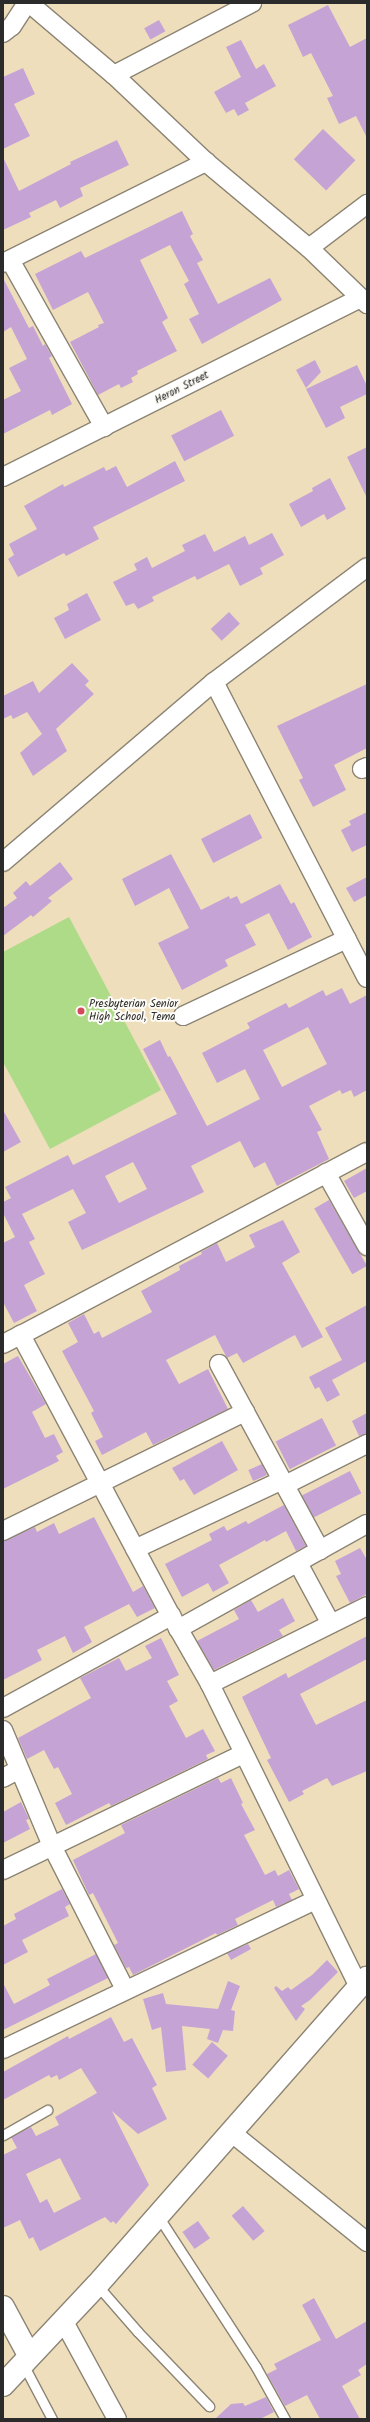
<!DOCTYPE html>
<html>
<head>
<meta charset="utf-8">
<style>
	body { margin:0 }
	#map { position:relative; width:370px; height:2422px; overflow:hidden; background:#eedebc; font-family:Kalam,sans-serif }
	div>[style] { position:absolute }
	.green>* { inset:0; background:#addb88 }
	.building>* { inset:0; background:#c6a3d5; transform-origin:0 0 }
	.roads { filter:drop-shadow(1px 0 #8c8474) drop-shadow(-1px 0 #8c8474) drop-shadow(0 1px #8c8474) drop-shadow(0 -1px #8c8474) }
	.service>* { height:9px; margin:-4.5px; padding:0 4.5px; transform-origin:4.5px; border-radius:4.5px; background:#fff }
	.minor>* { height:18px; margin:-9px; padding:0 9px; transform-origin:9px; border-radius:9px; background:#fff }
	.tertiary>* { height:22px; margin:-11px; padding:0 11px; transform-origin:11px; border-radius:11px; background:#fff }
	.dots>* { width:11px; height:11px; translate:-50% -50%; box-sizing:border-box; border:2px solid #fdfcf7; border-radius:50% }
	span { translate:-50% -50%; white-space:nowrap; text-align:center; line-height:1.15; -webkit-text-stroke:4px #fdfcf7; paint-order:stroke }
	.street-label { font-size:11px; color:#2b2b2b }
	.poi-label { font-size:11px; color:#2b2b2b }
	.left { translate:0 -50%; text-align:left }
	.frame { position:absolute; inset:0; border:4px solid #2b2b2b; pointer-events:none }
</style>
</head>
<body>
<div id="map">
	<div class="green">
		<i style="clip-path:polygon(69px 917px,161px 1090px,50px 1149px,3px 1062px,3px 952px)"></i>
	</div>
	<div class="building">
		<i style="clip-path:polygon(328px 5px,350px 47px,367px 38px,367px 138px,356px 116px,339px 124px,327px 98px,333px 96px,311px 53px,303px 57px,288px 25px)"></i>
		<i style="left:159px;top:20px;width:13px;height:17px;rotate:61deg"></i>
		<i style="clip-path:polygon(241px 40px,256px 69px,264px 64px,276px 86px,245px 103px,249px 110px,238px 116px,234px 109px,226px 113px,214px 92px,241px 77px,226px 47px)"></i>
		<i style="clip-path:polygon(23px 68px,35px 94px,14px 104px,30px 136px,3px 149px,3px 77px)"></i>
		<i style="left:323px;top:129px;width:45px;height:42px;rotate:44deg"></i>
		<i style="clip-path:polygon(117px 140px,129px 165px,80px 188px,83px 196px,60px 208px,56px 200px,29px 213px,31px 217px,3px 230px,3px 157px,19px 191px,71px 164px,70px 162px)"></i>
		<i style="clip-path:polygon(182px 211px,193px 234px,190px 236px,203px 260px,197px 263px,218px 304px,270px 278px,282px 300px,202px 344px,189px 319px,199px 314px,184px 284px,189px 281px,170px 245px,140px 260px,168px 318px,162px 322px,177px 351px,137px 371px,138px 374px,131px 378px,133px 382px,121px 388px,119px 384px,98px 395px,70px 342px,99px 327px,98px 325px,104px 323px,88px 292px,53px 310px,35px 274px,81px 251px,85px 258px)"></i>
		<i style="clip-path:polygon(3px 278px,29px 328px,33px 326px,43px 346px,45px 344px,52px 356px,49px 358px,72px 404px,52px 415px,50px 410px,3px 434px,3px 400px,21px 391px,9px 368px,27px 359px,11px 327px,3px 332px)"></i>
		<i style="clip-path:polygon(315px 360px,321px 372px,306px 388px,296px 370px)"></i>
		<i style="clip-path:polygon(357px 365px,367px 386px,367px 394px,340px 407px,345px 418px,326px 428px,306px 389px)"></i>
		<i style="left:221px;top:410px;width:29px;height:56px;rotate:63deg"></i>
		<i style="clip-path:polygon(367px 447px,367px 498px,347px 457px)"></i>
		<i style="clip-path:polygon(175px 461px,185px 481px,93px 527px,99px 539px,66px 556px,64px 553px,18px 577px,8px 559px,14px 555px,9px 544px,37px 529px,24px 506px,63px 484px,64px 487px,104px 467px,106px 471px,116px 466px,127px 487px)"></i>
		<i style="clip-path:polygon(330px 478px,346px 509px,327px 520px,324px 514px,301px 527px,289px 504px,313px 491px,312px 488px)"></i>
		<i style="clip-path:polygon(272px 533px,284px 555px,260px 568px,263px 574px,240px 586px,229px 564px,197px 580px,195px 576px,152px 597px,154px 601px,138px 609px,134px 603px,126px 606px,113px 582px,137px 570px,134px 564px,147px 557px,152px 568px,185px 551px,182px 545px,205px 534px,214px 552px,245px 536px,249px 545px)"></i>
		<i style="clip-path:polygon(87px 593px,101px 620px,65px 639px,54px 618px,69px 610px,67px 604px)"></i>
		<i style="left:229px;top:612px;width:16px;height:25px;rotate:47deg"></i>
		<i style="clip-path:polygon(72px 663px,89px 681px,85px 685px,94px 694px,56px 729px,67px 751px,33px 776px,20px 753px,42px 734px,27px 712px,13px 719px,11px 715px,3px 719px,3px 696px,33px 681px,39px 693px)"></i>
		<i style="clip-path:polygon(367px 684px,367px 748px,334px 765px,346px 790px,313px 807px,299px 780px,303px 778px,277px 726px)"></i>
		<i style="clip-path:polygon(367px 812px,367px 845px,352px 852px,341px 830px,351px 825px,349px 821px)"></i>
		<i style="left:250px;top:814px;width:27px;height:55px;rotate:63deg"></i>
		<i style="clip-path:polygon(171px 854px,201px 910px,229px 896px,230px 899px,237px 896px,241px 904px,280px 884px,291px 904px,294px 902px,312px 937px,288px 950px,269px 913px,245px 925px,256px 945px,225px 960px,228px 966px,182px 990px,158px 943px,189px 928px,169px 888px,135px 906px,122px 879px)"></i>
		<i style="clip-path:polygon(60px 862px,73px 879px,48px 898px,52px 901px,33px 917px,31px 915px,3px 936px,3px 908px,17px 898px,13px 893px,26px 881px,30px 886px)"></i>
		<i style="clip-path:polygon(367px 877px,367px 895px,354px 902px,346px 888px)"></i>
		<i style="clip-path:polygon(evenodd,342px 988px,350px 1004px,367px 995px,367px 1090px,354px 1097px,351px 1090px,342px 1094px,340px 1090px,309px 1106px,322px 1130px,317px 1132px,329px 1159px,277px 1186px,265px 1162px,254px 1168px,240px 1141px,191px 1166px,204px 1192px,82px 1250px,68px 1222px,86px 1213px,73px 1189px,22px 1214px,35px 1239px,29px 1242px,45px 1274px,24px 1285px,37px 1311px,14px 1323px,3px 1302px,3px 1243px,15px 1237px,3px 1213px,3px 1202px,11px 1198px,5px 1187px,68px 1155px,73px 1165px,177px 1114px,143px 1049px,160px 1040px,168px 1057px,170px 1056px,207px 1126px,260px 1099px,245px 1069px,217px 1083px,202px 1053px,250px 1028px,247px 1023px,286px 1003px,289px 1008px,323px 990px,326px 996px,342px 988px,308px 1027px,327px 1064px,282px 1087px,263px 1050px,308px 1027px,342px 988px,133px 1162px,147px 1189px,119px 1203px,105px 1176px,133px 1162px)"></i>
		<i style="clip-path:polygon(3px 1110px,21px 1142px,3px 1152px)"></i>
		<i style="clip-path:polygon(367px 1168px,367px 1191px,354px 1198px,344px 1181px)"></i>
		<i style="left:329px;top:1200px;width:76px;height:17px;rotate:60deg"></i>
		<i style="clip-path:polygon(283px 1220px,300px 1252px,282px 1263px,323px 1337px,302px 1348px,295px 1335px,243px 1363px,237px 1353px,227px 1358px,215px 1335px,166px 1360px,179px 1384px,208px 1369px,228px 1409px,153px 1445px,146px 1432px,102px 1455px,95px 1441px,103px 1437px,91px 1413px,94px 1411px,62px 1351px,78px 1342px,68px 1323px,84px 1314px,94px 1334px,99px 1331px,102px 1338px,152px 1312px,141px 1291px,180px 1270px,179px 1266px,202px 1254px,201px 1252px,217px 1243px,226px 1262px,255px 1247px,249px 1235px)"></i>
		<i style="clip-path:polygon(367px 1305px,367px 1361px,332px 1380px,340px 1395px,327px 1402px,319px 1387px,315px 1389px,309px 1377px,342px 1360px,325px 1328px)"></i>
		<i style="clip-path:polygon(18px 1356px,46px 1404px,32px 1412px,45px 1438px,54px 1434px,63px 1452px,56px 1456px,59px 1461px,3px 1489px,3px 1364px)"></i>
		<i style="clip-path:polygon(367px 1413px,367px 1434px,359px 1436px,352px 1421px)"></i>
		<i style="left:322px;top:1418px;width:31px;height:52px;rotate:63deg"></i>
		<i style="clip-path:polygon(222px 1441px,238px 1470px,194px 1495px,184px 1479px,180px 1481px,172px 1468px)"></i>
		<i style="left:262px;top:1464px;width:12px;height:15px;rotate:66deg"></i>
		<i style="left:350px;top:1471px;width:25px;height:54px;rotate:63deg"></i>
		<i style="clip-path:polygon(284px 1505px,306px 1546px,296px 1551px,286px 1531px,266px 1542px,265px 1540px,219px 1565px,229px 1583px,213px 1592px,208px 1583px,182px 1597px,165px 1564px,212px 1540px,209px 1534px,224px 1526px,227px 1531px,246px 1521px,248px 1524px)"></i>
		<i style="clip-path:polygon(94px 1517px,133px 1592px,143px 1586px,155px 1608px,137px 1617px,129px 1604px,84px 1627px,92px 1642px,73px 1653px,65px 1636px,37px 1650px,42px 1660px,3px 1680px,3px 1541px,35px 1527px,37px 1532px,54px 1523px,59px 1534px)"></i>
		<i style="clip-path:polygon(360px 1548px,367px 1560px,367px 1594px,350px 1603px,336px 1576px,341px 1574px,335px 1561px)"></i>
		<i style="clip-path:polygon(283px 1598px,295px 1621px,279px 1630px,283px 1636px,214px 1670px,197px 1641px,239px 1619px,234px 1610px,251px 1600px,258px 1612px)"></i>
		<i style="clip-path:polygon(367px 1636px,367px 1659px,300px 1694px,316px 1725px,367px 1700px,367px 1771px,332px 1786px,327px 1778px,302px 1791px,304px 1794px,289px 1802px,267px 1760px,271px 1758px,242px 1697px,286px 1673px,288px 1678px)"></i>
		<i style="clip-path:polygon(161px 1638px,179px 1675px,167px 1681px,178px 1701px,169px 1706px,186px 1738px,203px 1729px,215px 1751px,206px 1755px,208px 1759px,111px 1806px,109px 1803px,66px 1825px,55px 1803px,72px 1794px,58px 1767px,54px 1769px,44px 1750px,27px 1759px,18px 1738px,91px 1698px,80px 1678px,119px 1658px,126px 1671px,152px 1658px,145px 1646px)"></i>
		<i style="clip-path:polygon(218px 1778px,221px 1783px,231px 1778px,243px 1803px,241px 1804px,255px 1830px,244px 1835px,265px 1875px,275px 1870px,278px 1876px,289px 1870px,299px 1889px,289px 1894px,292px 1900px,276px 1907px,273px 1900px,235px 1919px,238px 1925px,217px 1935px,216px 1933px,133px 1975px,129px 1967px,126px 1968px,114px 1945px,118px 1943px,93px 1893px,89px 1895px,73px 1860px,125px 1833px,121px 1825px)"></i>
		<i style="clip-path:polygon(21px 1802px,29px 1819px,26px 1820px,30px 1829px,3px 1843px,3px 1812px)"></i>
		<i style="clip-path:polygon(62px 1889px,70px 1904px,65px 1907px,69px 1916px,22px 1940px,28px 1952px,3px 1965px,3px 1926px,16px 1919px,14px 1914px)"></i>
		<i style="clip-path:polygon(248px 1944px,251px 1949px,231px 1960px,227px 1953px)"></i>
		<i style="clip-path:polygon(96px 1954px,108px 1978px,3px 2030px,3px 1983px,14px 2004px,50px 1985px,47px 1979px)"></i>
		<i style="clip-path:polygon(327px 1960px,338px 1972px,310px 2000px,301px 2006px,305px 2009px,296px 2021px,274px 1988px,276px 1986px,282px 1991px,288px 1987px,291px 1990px,312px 1975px)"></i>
		<i style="clip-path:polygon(228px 1981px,240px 1986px,231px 2010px,235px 2011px,233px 2031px,223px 2030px,218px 2043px,207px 2039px,210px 2029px,182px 2026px,186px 2070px,166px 2072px,161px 2027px,152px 2030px,143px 1999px,163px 1993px,166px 2004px,218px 2009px)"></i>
		<i style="clip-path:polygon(evenodd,111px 2017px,124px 2042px,132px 2038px,157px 2085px,152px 2088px,167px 2119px,138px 2134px,112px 2111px,149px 2185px,116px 2224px,113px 2221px,111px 2223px,105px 2217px,40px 2251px,33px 2237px,29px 2239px,20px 2220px,3px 2228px,3px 2155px,17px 2148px,11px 2137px,31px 2127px,36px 2136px,59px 2125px,55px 2117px,97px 2093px,81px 2068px,59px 2080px,57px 2075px,51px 2078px,49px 2075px,3px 2100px,3px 2072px,68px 2036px,69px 2039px,111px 2017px,60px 2158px,81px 2199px,54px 2213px,47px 2199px,40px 2203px,26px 2174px,60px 2158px)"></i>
		<i style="left:212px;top:2042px;width:21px;height:30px;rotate:41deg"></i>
		<i style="left:243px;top:2206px;width:33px;height:15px;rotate:49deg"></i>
		<i style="left:198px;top:2221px;width:21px;height:19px;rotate:55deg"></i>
		<i style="clip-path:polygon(314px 2298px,336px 2339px,367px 2321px,367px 2364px,358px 2370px,361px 2375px,342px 2386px,360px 2419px,320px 2419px,307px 2395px,285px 2406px,267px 2374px,277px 2369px,274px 2364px,321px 2340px,302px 2305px)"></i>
		<i style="clip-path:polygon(266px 2397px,274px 2412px,260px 2419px,215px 2419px,231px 2404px,243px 2403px,245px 2406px)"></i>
	</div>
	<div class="roads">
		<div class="service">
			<i style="left:3px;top:2135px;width:51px;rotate:-29.6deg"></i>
			<i style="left:158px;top:2216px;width:180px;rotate:57deg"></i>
			<i style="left:256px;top:2367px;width:60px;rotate:60.9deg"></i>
			<i style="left:97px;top:2285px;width:62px;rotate:48.9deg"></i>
			<i style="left:138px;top:2332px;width:103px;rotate:46.2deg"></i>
			<i style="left:23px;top:2364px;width:62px;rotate:62.2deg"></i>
		</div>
		<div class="minor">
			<i style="left:29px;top:3px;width:111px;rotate:40.3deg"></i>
			<i style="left:114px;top:75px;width:127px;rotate:43.4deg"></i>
			<i style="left:206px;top:162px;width:134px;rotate:39.9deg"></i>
			<i style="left:309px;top:248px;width:81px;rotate:44deg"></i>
			<i style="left:3px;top:33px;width:11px;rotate:-38deg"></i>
			<i style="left:12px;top:26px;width:27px;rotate:-57deg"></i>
			<i style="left:114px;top:75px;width:156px;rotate:-27.6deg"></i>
			<i style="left:309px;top:248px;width:73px;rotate:-37.2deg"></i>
			<i style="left:10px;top:260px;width:192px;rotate:60.6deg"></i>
			<i style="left:3px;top:263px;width:227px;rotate:-26.5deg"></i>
			<i style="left:3px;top:477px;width:400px;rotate:-26.6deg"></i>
			<i style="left:214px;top:682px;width:333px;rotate:62.7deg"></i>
			<i style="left:362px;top:769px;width:5px;rotate:-22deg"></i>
			<i style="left:3px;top:862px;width:277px;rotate:-40.5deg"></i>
			<i style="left:214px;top:682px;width:191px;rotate:-36.9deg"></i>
			<i style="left:183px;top:1016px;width:181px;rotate:-25.2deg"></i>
			<i style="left:326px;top:1173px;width:84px;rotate:60.7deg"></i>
			<i style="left:3px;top:1344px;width:20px;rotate:-27deg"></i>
			<i style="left:219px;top:1364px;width:212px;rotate:61.5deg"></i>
			<i style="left:285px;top:1485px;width:92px;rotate:-26.6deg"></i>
			<i style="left:3px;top:1531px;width:270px;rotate:-26.2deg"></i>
			<i style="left:135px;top:1549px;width:162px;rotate:-25.1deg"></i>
			<i style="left:298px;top:1563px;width:69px;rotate:61.6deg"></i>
			<i style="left:178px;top:1629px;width:216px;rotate:-29.1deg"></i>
			<i style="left:210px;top:1684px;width:175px;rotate:-26.4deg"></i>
			<i style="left:3px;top:1708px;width:192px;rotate:-28.7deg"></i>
			<i style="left:3px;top:1730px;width:126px;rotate:67.1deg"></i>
			<i style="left:52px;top:1846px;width:161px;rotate:63deg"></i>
			<i style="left:3px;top:1778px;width:18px;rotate:-29deg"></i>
			<i style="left:3px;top:1870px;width:267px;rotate:-25.8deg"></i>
			<i style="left:359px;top:1987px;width:338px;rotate:-116.2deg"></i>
			<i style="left:210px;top:1684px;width:78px;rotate:-119.8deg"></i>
			<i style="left:171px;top:1616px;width:319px;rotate:-118.1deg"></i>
			<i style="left:21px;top:1335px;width:391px;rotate:-27.9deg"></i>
			<i style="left:3px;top:2049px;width:346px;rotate:-25.5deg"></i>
			<i style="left:232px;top:2133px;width:174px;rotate:38.9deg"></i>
			<i style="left:63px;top:2320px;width:113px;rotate:61.4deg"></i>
		</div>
		<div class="tertiary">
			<i style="left:3px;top:2307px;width:55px;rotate:61.6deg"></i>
			<i style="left:3px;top:2385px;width:137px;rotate:-46.8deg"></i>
			<i style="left:97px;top:2285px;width:409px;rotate:-48.7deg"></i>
		</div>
	</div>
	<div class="dots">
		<i style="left:81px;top:1011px;background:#d1495b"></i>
	</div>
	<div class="street-label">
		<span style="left:182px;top:388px;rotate:-27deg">Heron Street</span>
	</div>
	<div class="poi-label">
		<span class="left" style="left:89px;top:1011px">Presbyterian Senior<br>High School, Tema</span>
	</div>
	<div class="frame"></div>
</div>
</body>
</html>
